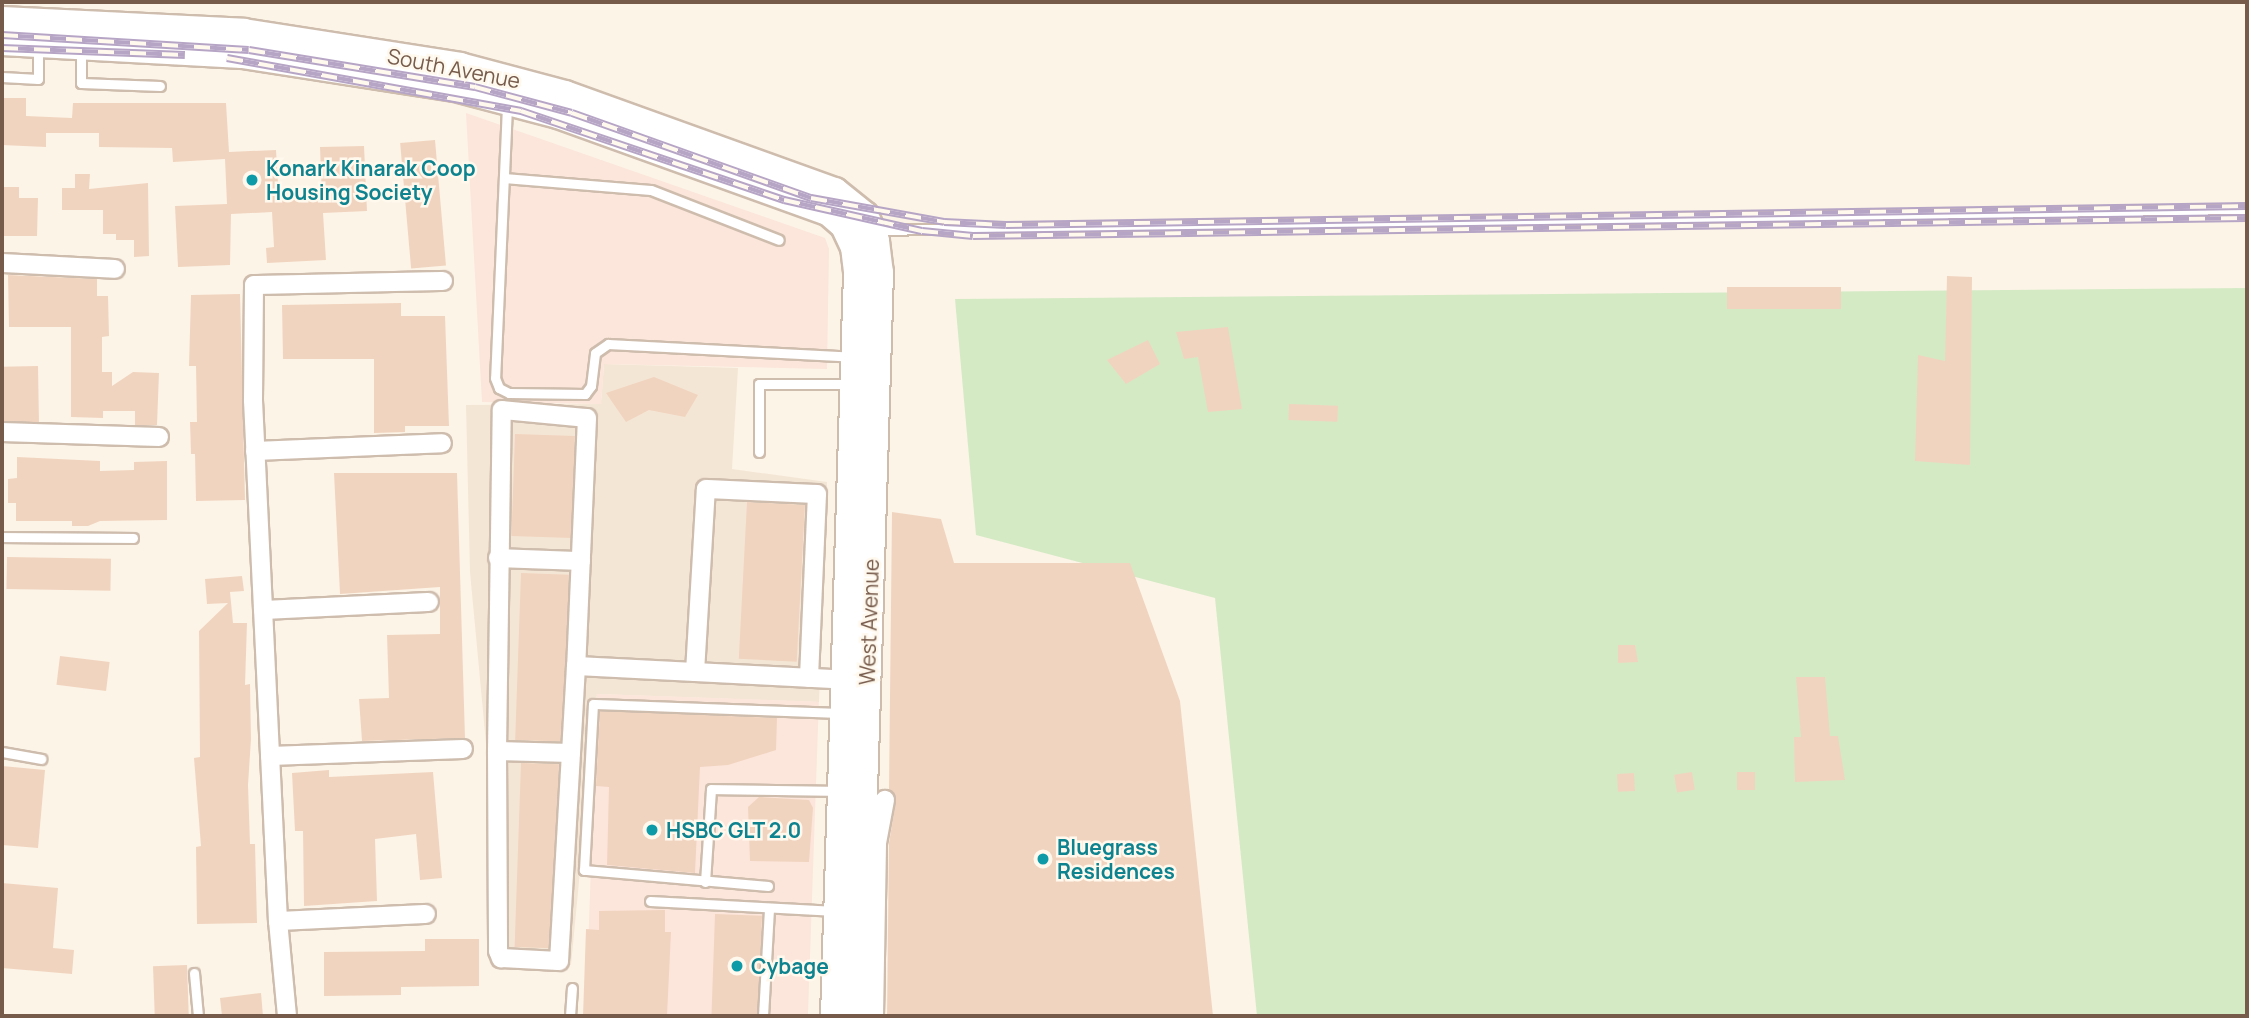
<!DOCTYPE html>
<html>
<head>
<meta charset="utf-8">
<style>
	body { margin:0 }
	#map { position:relative; width:2249px; height:1018px; overflow:hidden; background:#fcf4e7; font-family:Manrope,sans-serif }
	div>[style] { position:absolute }
	.residential>* { inset:0; background:#f4e6d5 }
	.commercial>* { inset:0; background:#fce5db; transform-origin:0 0 }
	.green>* { inset:0; background:#d4eac5 }
	.building>* { inset:0; background:#f1d4bf; transform-origin:0 0 }
	.roads { filter:drop-shadow(2px 0 #cebcad) drop-shadow(-2px 0 #cebcad) drop-shadow(0 2px #cebcad) drop-shadow(0 -2px #cebcad) }
	.lane>* { height:9px; margin:-4.5px; padding:0 4.5px; transform-origin:4.5px; border-radius:4.5px; background:#fff }
	.street>* { height:18px; margin:-9px; padding:0 9px; transform-origin:9px; border-radius:9px; background:#fff }
	.secondary>* { height:26px; margin:-13px; padding:0 13px; transform-origin:13px; border-radius:13px; background:#fff }
	.rail>* { height:8px; margin-top:-4px; transform-origin:0; background:repeating-linear-gradient(90deg,#fff8ed 0 16px,#b7a5c6 0 32px); box-sizing:border-box; border-block:2px solid #b7a5c6 }
	.dots>* { width:19px; height:19px; translate:-50% -50%; box-sizing:border-box; border:4px solid #fff8ed; border-radius:50% }
	span { translate:-50% -50%; white-space:nowrap; text-align:center; line-height:1.15; -webkit-text-stroke:5px #fff8ed; paint-order:stroke }
	.street-label { font-size:21px; color:#765b4b }
	.culture-label { font-size:21px; color:#0d838f; font-weight:700 }
	.left { translate:0 -50%; text-align:left }
	.frame { position:absolute; inset:0; border:4px solid #765b4b; pointer-events:none }
</style>
</head>
<body>
<div id="map">
	<div class="residential">
		<i style="clip-path:polygon(604px 364px,738px 368px,732px 469px,827px 482px,819px 702px,597px 694px,571px 965px,488px 957px,487px 754px,470px 572px,466px 405px,601px 404px)"></i>
	</div>
	<div class="commercial">
		<i style="clip-path:polygon(466px 113px,825px 238px,829px 249px,827px 369px,604px 364px,601px 404px,482px 402px)"></i>
		<i style="left:597px;top:694px;width:222px;height:323px;rotate:2deg"></i>
	</div>
	<div class="green">
		<i style="clip-path:polygon(2247px 288px,2247px 1016px,1257px 1016px,1215px 598px,976px 535px,955px 299px)"></i>
	</div>
	<div class="building">
		<i style="clip-path:polygon(2px 98px,26px 98px,26px 116px,72px 118px,73px 103px,226px 103px,229px 152px,276px 150px,279px 200px,322px 198px,320px 147px,364px 146px,367px 211px,323px 213px,326px 260px,267px 263px,266px 248px,274px 247px,272px 212px,231px 214px,230px 265px,178px 267px,175px 206px,227px 204px,225px 159px,173px 162px,172px 148px,99px 147px,99px 133px,46px 133px,46px 147px,2px 145px)"></i>
		<i style="left:435px;top:140px;width:126px;height:35px;rotate:85deg"></i>
		<i style="clip-path:polygon(75px 174px,90px 174px,89px 189px,148px 183px,149px 256px,134px 257px,134px 240px,116px 240px,116px 234px,103px 234px,103px 210px,62px 210px,62px 188px,75px 188px)"></i>
		<i style="clip-path:polygon(2px 187px,19px 187px,19px 198px,38px 198px,37px 236px,2px 236px)"></i>
		<i style="clip-path:polygon(8px 275px,97px 279px,97px 296px,108px 296px,109px 336px,102px 337px,102px 372px,112px 372px,112px 386px,133px 372px,159px 373px,157px 425px,135px 425px,135px 411px,103px 411px,103px 418px,71px 417px,71px 327px,9px 327px)"></i>
		<i style="clip-path:polygon(1947px 276px,1972px 277px,1970px 465px,1915px 461px,1918px 355px,1945px 361px)"></i>
		<i style="left:1841px;top:287px;width:22px;height:114px;rotate:90deg"></i>
		<i style="clip-path:polygon(240px 294px,245px 500px,196px 501px,195px 454px,191px 454px,190px 422px,197px 422px,196px 366px,189px 366px,191px 295px)"></i>
		<i style="clip-path:polygon(401px 303px,401px 316px,445px 316px,449px 426px,405px 426px,405px 432px,374px 433px,374px 359px,283px 359px,282px 305px)"></i>
		<i style="clip-path:polygon(1228px 327px,1242px 409px,1208px 412px,1198px 357px,1184px 359px,1176px 332px)"></i>
		<i style="clip-path:polygon(1148px 340px,1160px 364px,1126px 384px,1107px 360px)"></i>
		<i style="left:38px;top:366px;width:56px;height:36px;rotate:89deg"></i>
		<i style="clip-path:polygon(654px 377px,698px 395px,685px 417px,649px 410px,626px 422px,606px 393px)"></i>
		<i style="left:1289px;top:404px;width:49px;height:16px;rotate:2deg"></i>
		<i style="left:515px;top:434px;width:60px;height:102px;rotate:2deg"></i>
		<i style="clip-path:polygon(17px 457px,100px 461px,100px 471px,134px 470px,134px 462px,167px 461px,167px 520px,100px 521px,88px 526px,72px 526px,72px 521px,16px 521px,16px 503px,8px 503px,8px 479px,17px 478px)"></i>
		<i style="clip-path:polygon(334px 473px,457px 473px,465px 738px,362px 741px,359px 699px,389px 698px,387px 635px,440px 634px,440px 587px,340px 594px)"></i>
		<i style="left:747px;top:502px;width:58px;height:157px;rotate:3deg"></i>
		<i style="clip-path:polygon(892px 512px,941px 519px,954px 563px,1130px 563px,1180px 701px,1213px 1016px,887px 1016px,889px 843px,896px 801px,889px 790px)"></i>
		<i style="left:7px;top:557px;width:104px;height:32px;rotate:1deg"></i>
		<i style="left:521px;top:573px;width:48px;height:167px;rotate:2deg"></i>
		<i style="clip-path:polygon(242px 576px,244px 591px,230px 592px,233px 623px,247px 623px,245px 685px,250px 684px,251px 739px,248px 785px,250px 844px,255px 844px,257px 923px,197px 924px,196px 847px,201px 846px,194px 758px,200px 757px,199px 631px,228px 603px,207px 604px,205px 579px)"></i>
		<i style="clip-path:polygon(1618px 645px,1635px 645px,1638px 662px,1618px 663px)"></i>
		<i style="left:60px;top:656px;width:50px;height:29px;rotate:7deg"></i>
		<i style="clip-path:polygon(1796px 677px,1825px 677px,1830px 736px,1838px 736px,1845px 780px,1795px 782px,1794px 737px,1801px 737px)"></i>
		<i style="clip-path:polygon(600px 711px,777px 718px,776px 750px,728px 765px,700px 767px,695px 873px,607px 865px,609px 787px,596px 786px)"></i>
		<i style="left:521px;top:763px;width:38px;height:184px;rotate:2deg"></i>
		<i style="clip-path:polygon(2px 766px,45px 770px,38px 848px,2px 845px)"></i>
		<i style="clip-path:polygon(329px 770px,329px 777px,433px 772px,442px 878px,420px 880px,416px 834px,375px 839px,377px 901px,304px 906px,303px 831px,295px 831px,292px 773px)"></i>
		<i style="left:1692px;top:772px;width:18px;height:18px;rotate:81deg"></i>
		<i style="left:1737px;top:772px;width:18px;height:18px"></i>
		<i style="left:1634px;top:773px;width:18px;height:17px;rotate:87deg"></i>
		<i style="clip-path:polygon(759px 797px,809px 800px,813px 808px,809px 862px,750px 861px,748px 807px)"></i>
		<i style="clip-path:polygon(2px 883px,58px 888px,53px 948px,74px 950px,72px 974px,2px 968px)"></i>
		<i style="clip-path:polygon(665px 910px,665px 932px,671px 932px,667px 1016px,583px 1016px,586px 929px,599px 930px,599px 911px)"></i>
		<i style="left:715px;top:914px;width:47px;height:102px;rotate:2deg"></i>
		<i style="clip-path:polygon(425px 939px,479px 939px,479px 986px,401px 987px,401px 995px,324px 996px,324px 952px,425px 951px)"></i>
		<i style="left:187px;top:965px;width:51px;height:34px;rotate:88deg"></i>
		<i style="clip-path:polygon(261px 993px,263px 1016px,222px 1016px,220px 998px)"></i>
	</div>
	<div class="roads">
		<div class="lane">
			<i style="left:81px;top:49px;width:34px;rotate:90deg"></i>
			<i style="left:81px;top:83px;width:79px;rotate:2.2deg"></i>
			<i style="left:2px;top:77px;width:36px;rotate:3deg"></i>
			<i style="left:38px;top:79px;width:32px;rotate:-90deg"></i>
			<i style="left:507px;top:106px;width:272px;rotate:92.5deg"></i>
			<i style="left:495px;top:378px;width:11px;rotate:68deg"></i>
			<i style="left:499px;top:388px;width:11px;rotate:27deg"></i>
			<i style="left:509px;top:393px;width:76px;rotate:0.8deg"></i>
			<i style="left:585px;top:394px;width:10px;rotate:-53deg"></i>
			<i style="left:591px;top:386px;width:33px;rotate:-83deg"></i>
			<i style="left:595px;top:353px;width:16px;rotate:-35deg"></i>
			<i style="left:608px;top:344px;width:245px;rotate:3deg"></i>
			<i style="left:504px;top:178px;width:147px;rotate:4.7deg"></i>
			<i style="left:651px;top:190px;width:137px;rotate:21.3deg"></i>
			<i style="left:874px;top:230px;width:1373px;rotate:-0.88deg"></i>
			<i style="left:759px;top:452px;width:68px;rotate:-90deg"></i>
			<i style="left:759px;top:384px;width:93px"></i>
			<i style="left:2px;top:537px;width:131px;rotate:0.4deg"></i>
			<i style="left:2px;top:752px;width:40px;rotate:10deg"></i>
			<i style="left:705px;top:882px;width:93px;rotate:-86.3deg"></i>
			<i style="left:711px;top:789px;width:129px;rotate:0.9deg"></i>
			<i style="left:768px;top:886px;width:185px;rotate:-175deg"></i>
			<i style="left:584px;top:870px;width:166px;rotate:-86.9deg"></i>
			<i style="left:593px;top:704px;width:249px;rotate:2.1deg"></i>
			<i style="left:650px;top:901px;width:186px;rotate:3.1deg"></i>
			<i style="left:194px;top:973px;width:43px;rotate:84.7deg"></i>
			<i style="left:570px;top:1016px;width:28px;rotate:-86deg"></i>
			<i style="left:763px;top:1016px;width:107px;rotate:-86.8deg"></i>
		</div>
		<div class="street">
			<i style="left:2px;top:263px;width:113px;rotate:3deg"></i>
			<i style="left:2px;top:432px;width:157px;rotate:1.8deg"></i>
			<i style="left:255px;top:451px;width:187px;rotate:-2.4deg"></i>
			<i style="left:498px;top:558px;width:83px;rotate:2.1deg"></i>
			<i style="left:263px;top:610px;width:166px;rotate:-2.8deg"></i>
			<i style="left:695px;top:672px;width:183px;rotate:-86.6deg"></i>
			<i style="left:706px;top:489px;width:111px;rotate:2.6deg"></i>
			<i style="left:817px;top:494px;width:184px;rotate:92.5deg"></i>
			<i style="left:497px;top:751px;width:200px;rotate:89.7deg"></i>
			<i style="left:498px;top:951px;width:8px;rotate:67deg"></i>
			<i style="left:501px;top:958px;width:58px;rotate:3deg"></i>
			<i style="left:559px;top:961px;width:295px;rotate:-86.7deg"></i>
			<i style="left:576px;top:666px;width:277px;rotate:2.9deg"></i>
			<i style="left:571px;top:753px;width:74px;rotate:-178.5deg"></i>
			<i style="left:497px;top:751px;width:341px;rotate:-89.2deg"></i>
			<i style="left:502px;top:410px;width:85px;rotate:5.4deg"></i>
			<i style="left:587px;top:418px;width:248px;rotate:92.5deg"></i>
			<i style="left:270px;top:756px;width:193px;rotate:-2.1deg"></i>
			<i style="left:278px;top:921px;width:148px;rotate:-2.7deg"></i>
			<i style="left:287px;top:1016px;width:95px;rotate:-95.4deg"></i>
			<i style="left:278px;top:921px;width:522px;rotate:-92.75deg"></i>
			<i style="left:253px;top:400px;width:115px;rotate:-89.5deg"></i>
			<i style="left:254px;top:285px;width:189px;rotate:-1.2deg"></i>
			<i style="left:874px;top:1016px;width:173px;rotate:-89deg"></i>
			<i style="left:877px;top:843px;width:44px;rotate:-79.5deg"></i>
		</div>
		<div class="secondary">
			<i style="left:2px;top:20px;width:242px;rotate:2.8deg"></i>
			<i style="left:244px;top:32px;width:219px;rotate:8.9deg"></i>
			<i style="left:460px;top:66px;width:109px;rotate:14.9deg"></i>
			<i style="left:565px;top:94px;width:287px;rotate:19.8deg"></i>
			<i style="left:835px;top:191px;width:38px;rotate:39deg"></i>
			<i style="left:865px;top:215px;width:28px;rotate:67deg"></i>
			<i style="left:876px;top:241px;width:31px;rotate:83deg"></i>
			<i style="left:880px;top:272px;width:744px;rotate:91.77deg"></i>
			<i style="left:2px;top:42px;width:240px;rotate:3.1deg"></i>
			<i style="left:242px;top:55px;width:216px;rotate:8.8deg"></i>
			<i style="left:455px;top:88px;width:106px;rotate:14.7deg"></i>
			<i style="left:558px;top:115px;width:287px;rotate:19.8deg"></i>
			<i style="left:828px;top:212px;width:21px;rotate:41deg"></i>
			<i style="left:844px;top:226px;width:23px;rotate:65deg"></i>
			<i style="left:854px;top:247px;width:26px;rotate:83deg"></i>
			<i style="left:857px;top:273px;width:743px;rotate:91.77deg"></i>
		</div>
	</div>
	<div class="rail">
		<i style="left:2px;top:35px;width:247px;rotate:3.5deg"></i>
		<i style="left:249px;top:50px;width:229px;rotate:9.3deg"></i>
		<i style="left:475px;top:87px;width:100px;rotate:15deg"></i>
		<i style="left:572px;top:113px;width:254px;rotate:19.6deg"></i>
		<i style="left:811px;top:198px;width:135px;rotate:10.2deg"></i>
		<i style="left:944px;top:222px;width:62px;rotate:2.8deg"></i>
		<i style="left:1006px;top:225px;width:1241px;rotate:-0.88deg"></i>
		<i style="left:2px;top:48px;width:183px;rotate:2.2deg"></i>
		<i style="left:227px;top:58px;width:299px;rotate:10.2deg"></i>
		<i style="left:521px;top:111px;width:278px;rotate:18.7deg"></i>
		<i style="left:784px;top:200px;width:141px;rotate:12.7deg"></i>
		<i style="left:922px;top:231px;width:51px;rotate:5.6deg"></i>
		<i style="left:973px;top:236px;width:1274px;rotate:-0.81deg"></i>
	</div>
	<div class="dots">
		<i style="left:252px;top:180px;background:#0f9aa8"></i>
		<i style="left:652px;top:830px;background:#0f9aa8"></i>
		<i style="left:1043px;top:859px;background:#0f9aa8"></i>
		<i style="left:737px;top:966px;background:#0f9aa8"></i>
	</div>
	<div class="street-label">
		<span style="left:454px;top:68px;rotate:11deg">South Avenue</span>
		<span style="left:869px;top:622px;rotate:-88deg">West Avenue</span>
	</div>
	<div class="culture-label">
		<span class="left" style="left:266px;top:180px">Konark Kinarak Coop<br>Housing Society</span>
		<span class="left" style="left:666px;top:830px">HSBC GLT 2.0</span>
		<span class="left" style="left:1057px;top:859px">Bluegrass<br>Residences</span>
		<span class="left" style="left:751px;top:966px">Cybage</span>
	</div>
	<div class="frame"></div>
</div>
</body>
</html>
